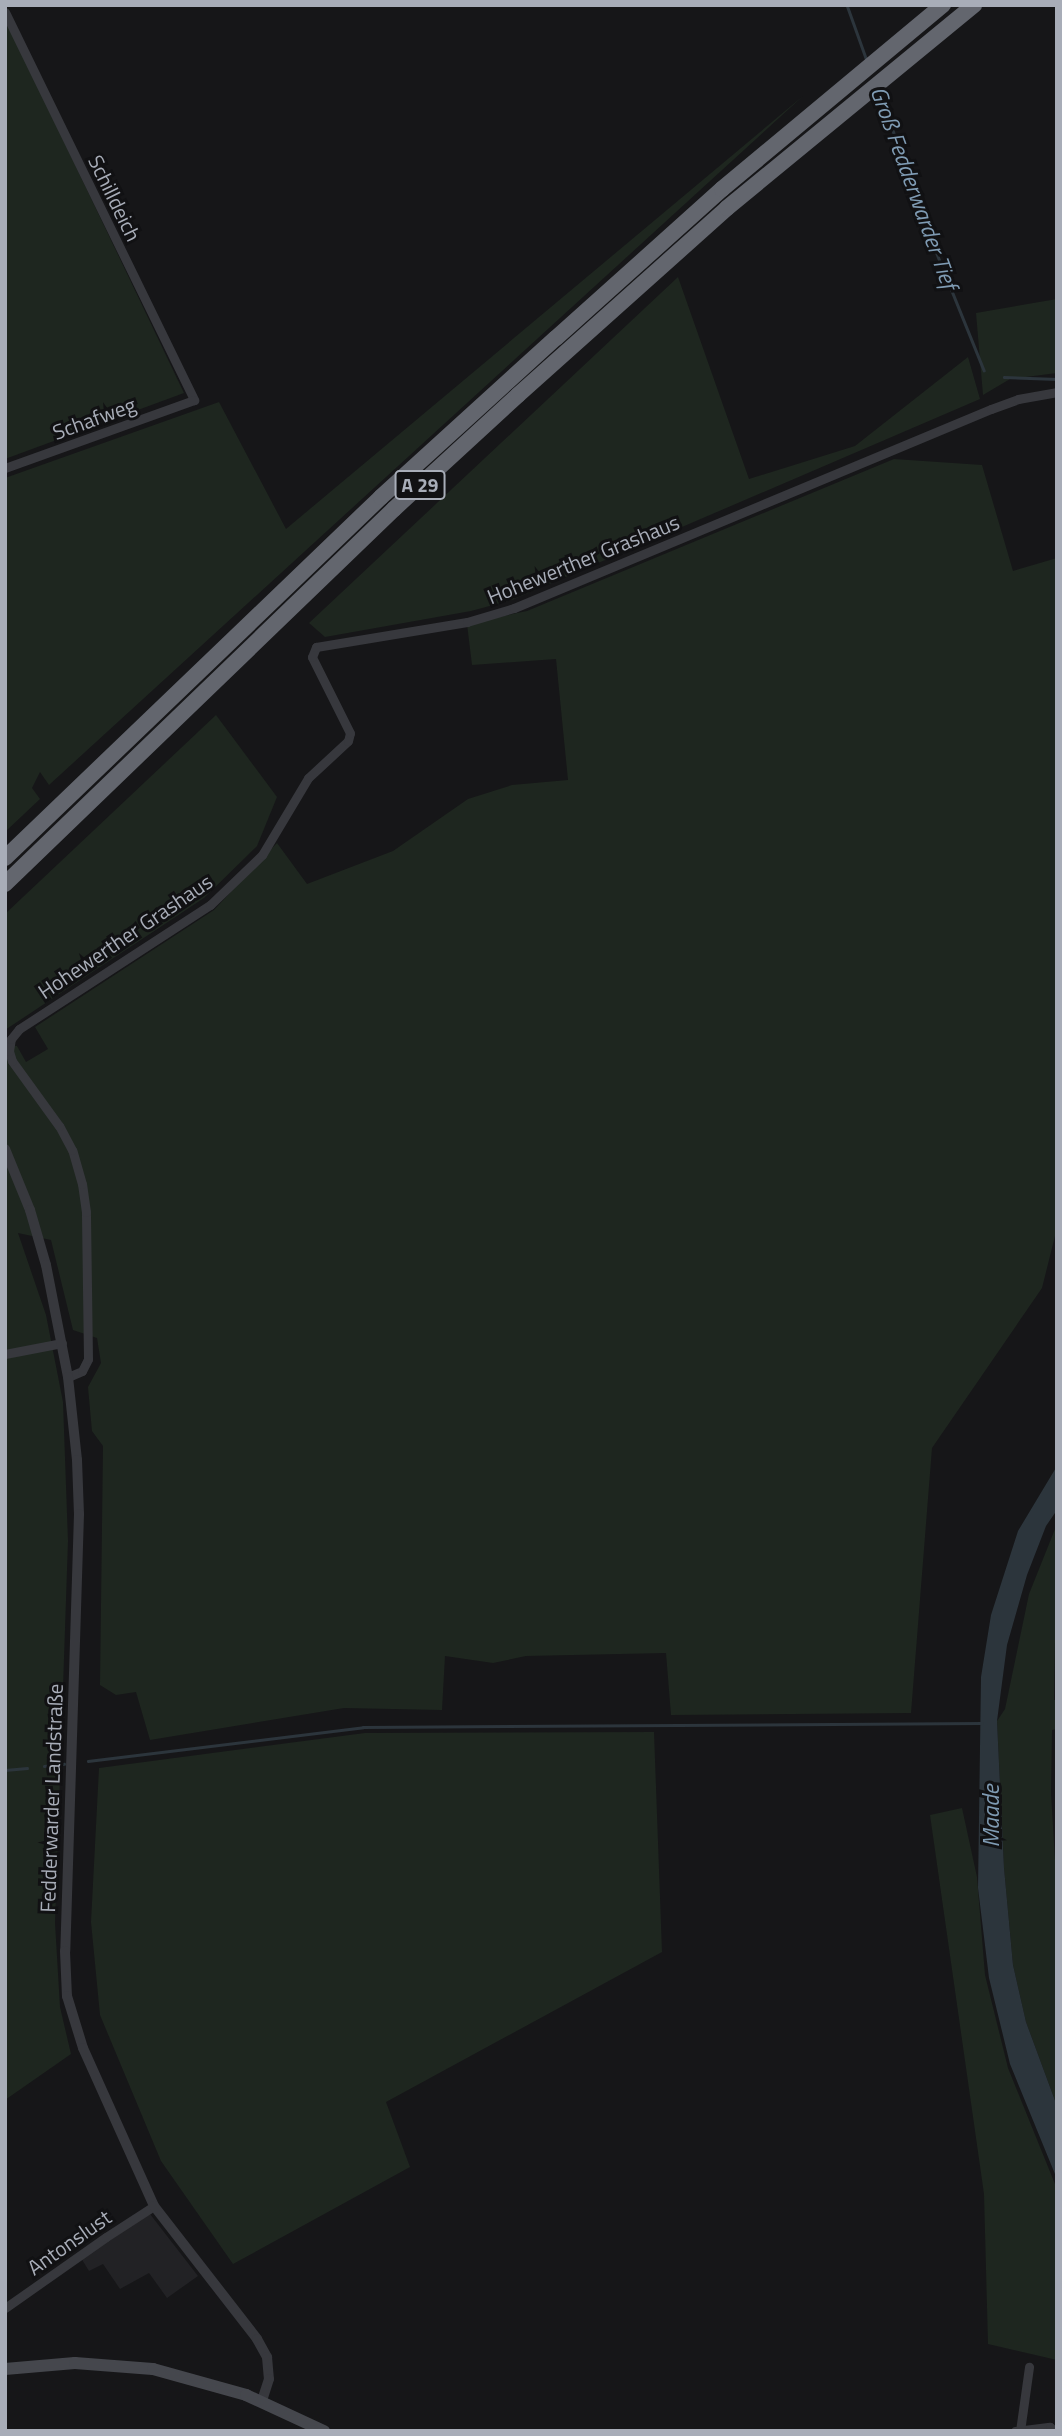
<!DOCTYPE html>
<html>
<head>
<meta charset="utf-8">
<style>
	body { margin:0 }
	#map { position:relative; width:1062px; height:2436px; overflow:hidden; background:#161618; font-family:"Titillium Web",sans-serif }
	div>[style] { position:absolute }
	.built>* { inset:0; background:#222225 }
	.green>* { inset:0; background:#1e261f }
	.water>* { inset:0; background:#2c353c }
	.stream>* { height:2.5px; margin:-1.25px; padding:0 1.25px; transform-origin:1.25px; border-radius:1.25px; background:#2c353c }
	.minor>* { height:9px; margin:-4.5px; padding:0 4.5px; transform-origin:4.5px; border-radius:4.5px; background:#37383d }
	.tertiary>* { height:10px; margin:-5px; padding:0 5px; transform-origin:5px; border-radius:5px; background:#37383d }
	.secondary>* { height:12px; margin:-6px; padding:0 6px; transform-origin:6px; border-radius:6px; background:#45474d }
	.motorway>* { height:16px; margin:-8px; padding:0 8px; transform-origin:8px; border-radius:8px; background:#63666e }
	span { translate:-50% -50%; white-space:nowrap; text-align:center; line-height:1.15; -webkit-text-stroke:6px #111113; paint-order:stroke }
	.shield-label span { padding:2px 5px; background:#111113; border:2px solid; border-radius:5px; -webkit-text-stroke-width:0 }
	.shield-label { font-size:19px; color:#a8adb8; font-weight:700 }
	.street-label { font-size:21px; color:#a8adb8 }
	.water-label { font-size:23px; color:#7f9bb3; font-style:italic }
	.frame { position:absolute; inset:0; border:7px solid #a8adb8; pointer-events:none }
</style>
</head>
<body>
<div id="map">
	<div class="built">
		<i style="clip-path:polygon(150px 2214px,198px 2276px,167px 2298px,149px 2273px,120px 2289px,103px 2264px,89px 2271px,81px 2258px)"></i>
	</div>
	<div class="green">
		<i style="clip-path:polygon(5px 18px,184px 393px,5px 459px)"></i>
		<i style="clip-path:polygon(803px 96px,49px 785px,40px 772px,32px 788px,40px 799px,5px 832px,5px 478px,219px 402px,286px 529px)"></i>
		<i style="clip-path:polygon(678px 277px,749px 479px,855px 446px,968px 357px,980px 399px,512px 600px,471px 611px,325px 637px,309px 623px)"></i>
		<i style="clip-path:polygon(1057px 299px,1057px 373px,1010px 379px,983px 395px,976px 313px)"></i>
		<i style="clip-path:polygon(894px 459px,982px 465px,1013px 571px,1057px 558px,1057px 1228px,1042px 1288px,932px 1448px,911px 1713px,671px 1715px,666px 1653px,526px 1656px,493px 1663px,445px 1656px,442px 1710px,344px 1708px,150px 1740px,136px 1692px,116px 1695px,100px 1685px,103px 1446px,92px 1431px,88px 1387px,101px 1363px,97px 1338px,73px 1330px,51px 1240px,18px 1233px,46px 1315px,63px 1402px,68px 1541px,55px 1923px,60px 2007px,71px 2054px,5px 2100px,5px 1044px,17px 1046px,26px 1062px,48px 1049px,35px 1027px,214px 910px,277px 843px,307px 884px,393px 851px,468px 799px,512px 785px,568px 780px,556px 659px,472px 665px,467px 624px,527px 611px)"></i>
		<i style="clip-path:polygon(216px 715px,277px 797px,257px 846px,204px 898px,5px 1030px,5px 914px)"></i>
		<i style="clip-path:polygon(1057px 1524px,1054px 1700px,1057px 1700px,1057px 1729px,1052px 1730px,1051px 1793px,1057px 1893px,1057px 2106px,1026px 2022px,1013px 1965px,1004px 1868px,997px 1721px,1005px 1709px,1029px 1594px)"></i>
		<i style="clip-path:polygon(654px 1732px,662px 1952px,386px 2102px,410px 2167px,233px 2264px,161px 2161px,100px 2015px,91px 1922px,99px 1768px,365px 1733px)"></i>
		<i style="clip-path:polygon(962px 1808px,977px 1877px,985px 1975px,1008px 2068px,1057px 2189px,1057px 2360px,988px 2344px,984px 2194px,930px 1815px)"></i>
	</div>
	<div class="water">
		<i style="clip-path:polygon(1057px 1466px,1057px 1510px,1046px 1526px,1027px 1575px,1007px 1645px,997px 1721px,1004px 1868px,1013px 1965px,1026px 2022px,1057px 2106px,1057px 2179px,1010px 2064px,989px 1978px,978px 1888px,981px 1677px,991px 1615px,1018px 1531px)"></i>
	</div>
	<div class="stream">
		<i style="left:847px;top:5px;width:59px;rotate:70.3deg"></i>
		<i style="left:879px;top:90px;width:152px;rotate:70.9deg"></i>
		<i style="left:929px;top:234px;width:147px;rotate:68deg"></i>
		<i style="left:1004px;top:377px;width:53px;rotate:2.2deg"></i>
		<i style="left:88px;top:1761px;width:277px;rotate:-7deg"></i>
		<i style="left:363px;top:1727px;width:619px;rotate:-0.37deg"></i>
		<i style="left:44px;top:1766px;width:20px;rotate:-6deg"></i>
		<i style="left:5px;top:1770px;width:22px;rotate:-5deg"></i>
	</div>
	<div class="minor">
		<i style="left:5px;top:12px;width:432px;rotate:64deg"></i>
		<i style="left:194px;top:400px;width:201px;rotate:160.2deg"></i>
		<i style="left:5px;top:1354px;width:58px;rotate:-10.9deg"></i>
		<i style="left:68px;top:1377px;width:15px;rotate:-23deg"></i>
		<i style="left:82px;top:1371px;width:13px;rotate:-63deg"></i>
		<i style="left:88px;top:1359px;width:147px;rotate:-90.8deg"></i>
		<i style="left:86px;top:1212px;width:28px;rotate:-98deg"></i>
		<i style="left:82px;top:1184px;width:35px;rotate:-106deg"></i>
		<i style="left:72px;top:1150px;width:27px;rotate:-118deg"></i>
		<i style="left:59px;top:1126px;width:80px;rotate:-125.9deg"></i>
		<i style="left:12px;top:1061px;width:10px;rotate:-107deg"></i>
		<i style="left:9px;top:1051px;width:12px;rotate:-81deg"></i>
		<i style="left:11px;top:1039px;width:13px;rotate:-51deg"></i>
		<i style="left:19px;top:1029px;width:228px;rotate:-33deg"></i>
		<i style="left:210px;top:905px;width:72px;rotate:-43.9deg"></i>
		<i style="left:262px;top:855px;width:90px;rotate:-59.1deg"></i>
		<i style="left:308px;top:778px;width:54px;rotate:-42.8deg"></i>
		<i style="left:348px;top:741px;width:8px;rotate:-76deg"></i>
		<i style="left:350px;top:733px;width:85px;rotate:-116.6deg"></i>
		<i style="left:312px;top:657px;width:11px;rotate:-68deg"></i>
		<i style="left:316px;top:647px;width:153px;rotate:-9.4deg"></i>
		<i style="left:467px;top:622px;width:49px;rotate:-16.6deg"></i>
		<i style="left:514px;top:608px;width:517px;rotate:-22.65deg"></i>
		<i style="left:991px;top:409px;width:29px;rotate:-20deg"></i>
		<i style="left:1018px;top:399px;width:40px;rotate:-10deg"></i>
		<i style="left:5px;top:2308px;width:123px;rotate:-35.1deg"></i>
		<i style="left:106px;top:2237px;width:57px;rotate:-32.9deg"></i>
		<i style="left:1015px;top:2431px;width:35px;rotate:-7deg"></i>
		<i style="left:1050px;top:2427px;width:6px;rotate:45deg"></i>
		<i style="left:1020px;top:2431px;width:65px;rotate:-82deg"></i>
	</div>
	<div class="tertiary">
		<i style="left:5px;top:1149px;width:66px;rotate:67.7deg"></i>
		<i style="left:30px;top:1210px;width:57px;rotate:73.8deg"></i>
		<i style="left:46px;top:1265px;width:114px;rotate:78.9deg"></i>
		<i style="left:68px;top:1377px;width:83px;rotate:83.8deg"></i>
		<i style="left:77px;top:1460px;width:54px;rotate:87.9deg"></i>
		<i style="left:79px;top:1514px;width:437px;rotate:91.8deg"></i>
		<i style="left:65px;top:1951px;width:45px;rotate:87.5deg"></i>
		<i style="left:67px;top:1996px;width:54px;rotate:72.9deg"></i>
		<i style="left:83px;top:2048px;width:173px;rotate:65.8deg"></i>
		<i style="left:154px;top:2206px;width:168px;rotate:52.2deg"></i>
		<i style="left:257px;top:2339px;width:21px;rotate:61deg"></i>
		<i style="left:267px;top:2357px;width:22px;rotate:85deg"></i>
		<i style="left:269px;top:2379px;width:23px;rotate:108deg"></i>
	</div>
	<div class="secondary">
		<i style="left:5px;top:2369px;width:70px;rotate:-4.9deg"></i>
		<i style="left:75px;top:2363px;width:78px;rotate:4.4deg"></i>
		<i style="left:153px;top:2369px;width:97px;rotate:15.6deg"></i>
		<i style="left:246px;top:2395px;width:86px;rotate:24.8deg"></i>
	</div>
	<div class="motorway">
		<i style="left:5px;top:858px;width:521px;rotate:-43.83deg"></i>
		<i style="left:381px;top:497px;width:236px;rotate:-42.3deg"></i>
		<i style="left:556px;top:338px;width:223px;rotate:-41.9deg"></i>
		<i style="left:722px;top:189px;width:288px;rotate:-39.8deg"></i>
		<i style="left:5px;top:884px;width:540px;rotate:-43.95deg"></i>
		<i style="left:394px;top:509px;width:168px;rotate:-42.6deg"></i>
		<i style="left:518px;top:395px;width:280px;rotate:-41.8deg"></i>
		<i style="left:727px;top:208px;width:320px;rotate:-39.4deg"></i>
	</div>
	<div class="shield-label">
		<span style="left:420px;top:485px">A 29</span>
	</div>
	<div class="street-label">
		<span style="left:115px;top:198px;rotate:64deg">Schilldeich</span>
		<span style="left:94px;top:418px;rotate:-20deg">Schafweg</span>
		<span style="left:583px;top:559px;rotate:-22deg">Hohewerther Grashaus</span>
		<span style="left:125px;top:936px;rotate:-34deg">Hohewerther Grashaus</span>
		<span style="left:51px;top:1798px;rotate:-88deg">Fedderwarder Landstraße</span>
		<span style="left:69px;top:2242px;rotate:-35deg">Antonslust</span>
	</div>
	<div class="water-label">
		<span style="left:914px;top:188px;rotate:70deg">Groß Fedderwarder Tief</span>
		<span style="left:991px;top:1816px;rotate:-90deg">Maade</span>
	</div>
	<div class="frame"></div>
</div>
</body>
</html>
